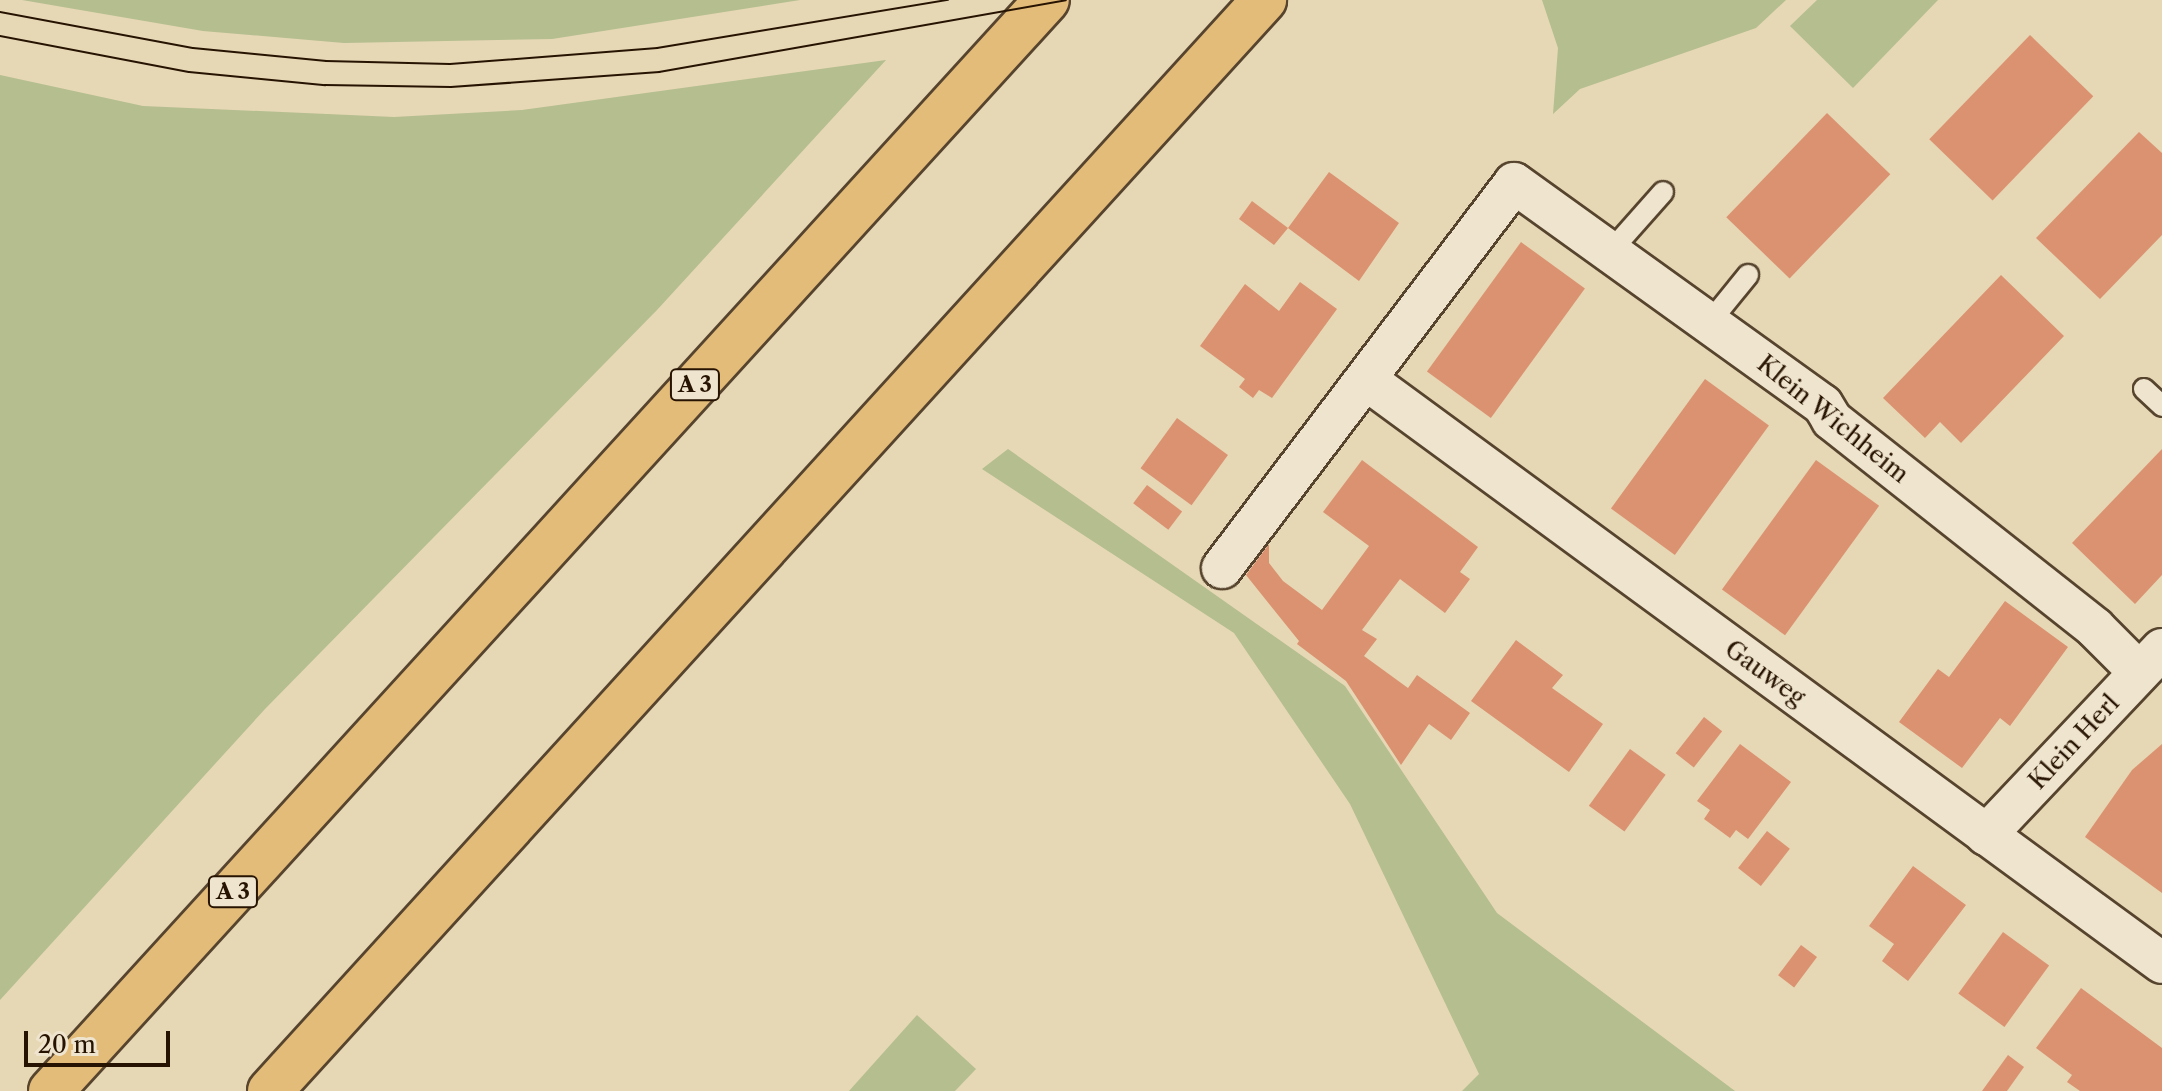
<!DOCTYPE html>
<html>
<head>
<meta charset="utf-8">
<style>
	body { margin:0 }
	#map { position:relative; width:2162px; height:1091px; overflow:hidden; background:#e6d7b5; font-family:"Libre Caslon Text",serif }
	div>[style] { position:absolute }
	.green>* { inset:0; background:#b4be8e }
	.building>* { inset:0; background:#db9271; transform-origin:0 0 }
	.roads { filter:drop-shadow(2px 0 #57442e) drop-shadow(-2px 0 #57442e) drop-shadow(0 2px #57442e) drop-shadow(0 -2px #57442e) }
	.lane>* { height:20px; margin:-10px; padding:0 10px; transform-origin:10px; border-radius:10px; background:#efe5cf }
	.street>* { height:40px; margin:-20px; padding:0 20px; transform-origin:20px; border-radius:20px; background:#efe5cf }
	.highway>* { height:44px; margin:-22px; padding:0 22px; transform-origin:22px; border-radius:22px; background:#e3bc7a }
	.tram>* { height:2px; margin:-1px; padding:0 1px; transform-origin:1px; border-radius:1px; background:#271301 }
	span { translate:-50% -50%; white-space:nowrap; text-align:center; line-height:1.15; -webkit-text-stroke:7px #efe5cf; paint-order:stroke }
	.shield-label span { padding:2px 6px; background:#efe5cf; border:2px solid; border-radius:6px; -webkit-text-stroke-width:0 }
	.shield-label { font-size:22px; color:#271301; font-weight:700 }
	.street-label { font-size:24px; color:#271301 }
	.scale { position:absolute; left:24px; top:1031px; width:146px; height:36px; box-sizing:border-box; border:4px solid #271301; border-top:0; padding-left:10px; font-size:24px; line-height:28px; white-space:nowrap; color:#271301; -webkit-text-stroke:6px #efe5cf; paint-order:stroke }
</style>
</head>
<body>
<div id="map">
	<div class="green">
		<i style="clip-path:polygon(22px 0,800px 0,552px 39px,344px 43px,203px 31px)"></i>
		<i style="clip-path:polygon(1542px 0,1786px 0,1756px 28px,1580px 89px,1553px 114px,1558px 48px)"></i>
		<i style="clip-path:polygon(1817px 0,1938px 0,1853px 88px,1790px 26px)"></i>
		<i style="clip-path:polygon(886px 60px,657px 310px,265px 709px,0 1000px,0 75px,143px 106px,394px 117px,522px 110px)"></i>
		<i style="clip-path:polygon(1008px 449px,1345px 686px,1497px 913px,1735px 1091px,1462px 1091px,1479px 1074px,1350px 804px,1234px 633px,982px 469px)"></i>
		<i style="clip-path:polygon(917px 1015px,976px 1069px,955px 1091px,849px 1091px)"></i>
	</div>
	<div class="building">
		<i style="left:2030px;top:35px;width:88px;height:145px;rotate:44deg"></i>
		<i style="left:1827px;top:113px;width:88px;height:145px;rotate:44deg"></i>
		<i style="clip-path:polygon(2139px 132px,2162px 153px,2162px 235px,2100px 299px,2036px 238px)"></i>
		<i style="clip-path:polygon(1329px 172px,1399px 223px,1359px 281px,1288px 228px,1274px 245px,1239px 219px,1252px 201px,1288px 228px)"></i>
		<i style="left:1521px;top:242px;width:79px;height:160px;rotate:36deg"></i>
		<i style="clip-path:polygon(2001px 275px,2064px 336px,1961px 443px,1940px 422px,1925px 438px,1883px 398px)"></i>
		<i style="clip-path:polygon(1300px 282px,1337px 309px,1272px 398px,1259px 390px,1253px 398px,1239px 387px,1245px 379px,1200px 346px,1245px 284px,1279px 311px)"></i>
		<i style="left:1705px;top:379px;width:79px;height:160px;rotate:36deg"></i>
		<i style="left:1177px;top:418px;width:63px;height:62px;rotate:36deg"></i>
		<i style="clip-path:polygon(2162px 449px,2162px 575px,2135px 604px,2072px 543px)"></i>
		<i style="clip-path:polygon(1362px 460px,1478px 547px,1460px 572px,1470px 579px,1445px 613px,1400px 579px,1362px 630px,1377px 639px,1364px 656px,1408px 688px,1417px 675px,1470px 713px,1451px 740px,1429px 724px,1401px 765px,1346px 681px,1297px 644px,1299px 641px,1246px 575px,1269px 544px,1269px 563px,1283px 581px,1322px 610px,1369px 546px,1323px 512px)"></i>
		<i style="left:1816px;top:460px;width:78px;height:160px;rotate:36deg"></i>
		<i style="left:1147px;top:485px;width:44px;height:23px;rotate:37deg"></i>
		<i style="clip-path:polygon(2005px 601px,2068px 647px,2010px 726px,2000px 718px,1962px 768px,1899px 722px,1938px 669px,1949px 677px)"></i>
		<i style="clip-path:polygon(1516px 640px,1563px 675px,1552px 688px,1603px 724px,1569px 772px,1471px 701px)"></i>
		<i style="left:1704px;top:717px;width:23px;height:46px;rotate:38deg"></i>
		<i style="clip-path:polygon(1740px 744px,1791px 782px,1748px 839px,1736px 830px,1730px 838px,1704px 819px,1710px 810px,1697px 801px)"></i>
		<i style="clip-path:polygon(2162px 744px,2162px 893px,2085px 837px,2132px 770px)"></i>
		<i style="left:1630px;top:749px;width:44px;height:70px;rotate:36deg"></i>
		<i style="left:1767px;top:831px;width:29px;height:47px;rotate:38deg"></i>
		<i style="clip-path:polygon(1913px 866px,1966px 905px,1908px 981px,1882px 961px,1894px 944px,1869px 926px)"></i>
		<i style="left:2003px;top:932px;width:57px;height:76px;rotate:36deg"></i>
		<i style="left:1801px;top:945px;width:20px;height:38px;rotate:37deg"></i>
		<i style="clip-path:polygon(2081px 988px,2162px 1048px,2162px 1091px,2080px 1091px,2067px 1082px,2072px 1075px,2036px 1048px)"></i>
		<i style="clip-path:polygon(2008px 1055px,2024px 1067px,2007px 1091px,1982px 1091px)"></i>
	</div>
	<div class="roads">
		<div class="lane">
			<i style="left:1610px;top:252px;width:80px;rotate:-48.5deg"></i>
			<i style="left:1709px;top:323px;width:62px;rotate:-50.9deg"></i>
			<i style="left:2144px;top:389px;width:25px;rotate:43deg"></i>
		</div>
		<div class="street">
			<i style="left:1368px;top:381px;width:984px;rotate:36.24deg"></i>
			<i style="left:1222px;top:568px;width:483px;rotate:-52.8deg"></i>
			<i style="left:1514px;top:183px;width:380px;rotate:35.7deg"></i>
			<i style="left:1823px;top:405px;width:17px;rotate:59deg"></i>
			<i style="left:1832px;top:420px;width:335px;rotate:38.3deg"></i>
			<i style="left:2095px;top:628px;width:62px;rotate:45deg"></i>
			<i style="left:1986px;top:835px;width:256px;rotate:-46.6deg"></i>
		</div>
		<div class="highway">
			<i style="left:51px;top:1091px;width:1477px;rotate:-47.61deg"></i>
			<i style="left:270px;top:1091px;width:1476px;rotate:-47.66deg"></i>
		</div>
	</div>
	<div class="tram">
		<i style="left:0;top:12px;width:196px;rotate:10.6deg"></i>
		<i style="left:193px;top:48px;width:134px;rotate:5.6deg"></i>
		<i style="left:326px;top:61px;width:124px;rotate:1.4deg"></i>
		<i style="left:450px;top:64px;width:208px;rotate:-4.4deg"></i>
		<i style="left:657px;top:48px;width:295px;rotate:-9.4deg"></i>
		<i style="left:0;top:36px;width:192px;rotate:10.8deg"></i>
		<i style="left:189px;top:72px;width:137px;rotate:5.5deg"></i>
		<i style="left:325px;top:85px;width:126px;rotate:0.9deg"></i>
		<i style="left:451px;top:87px;width:209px;rotate:-4.1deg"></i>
		<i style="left:659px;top:72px;width:413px;rotate:-10deg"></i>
	</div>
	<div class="shield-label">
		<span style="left:695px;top:385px">A 3</span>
		<span style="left:233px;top:892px">A 3</span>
	</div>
	<div class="street-label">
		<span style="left:1833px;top:419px;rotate:39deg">Klein Wichheim</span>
		<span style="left:1765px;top:673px;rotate:36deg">Gauweg</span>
		<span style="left:2074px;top:742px;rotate:-47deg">Klein Herl</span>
	</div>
	<div class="scale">20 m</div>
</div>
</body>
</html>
